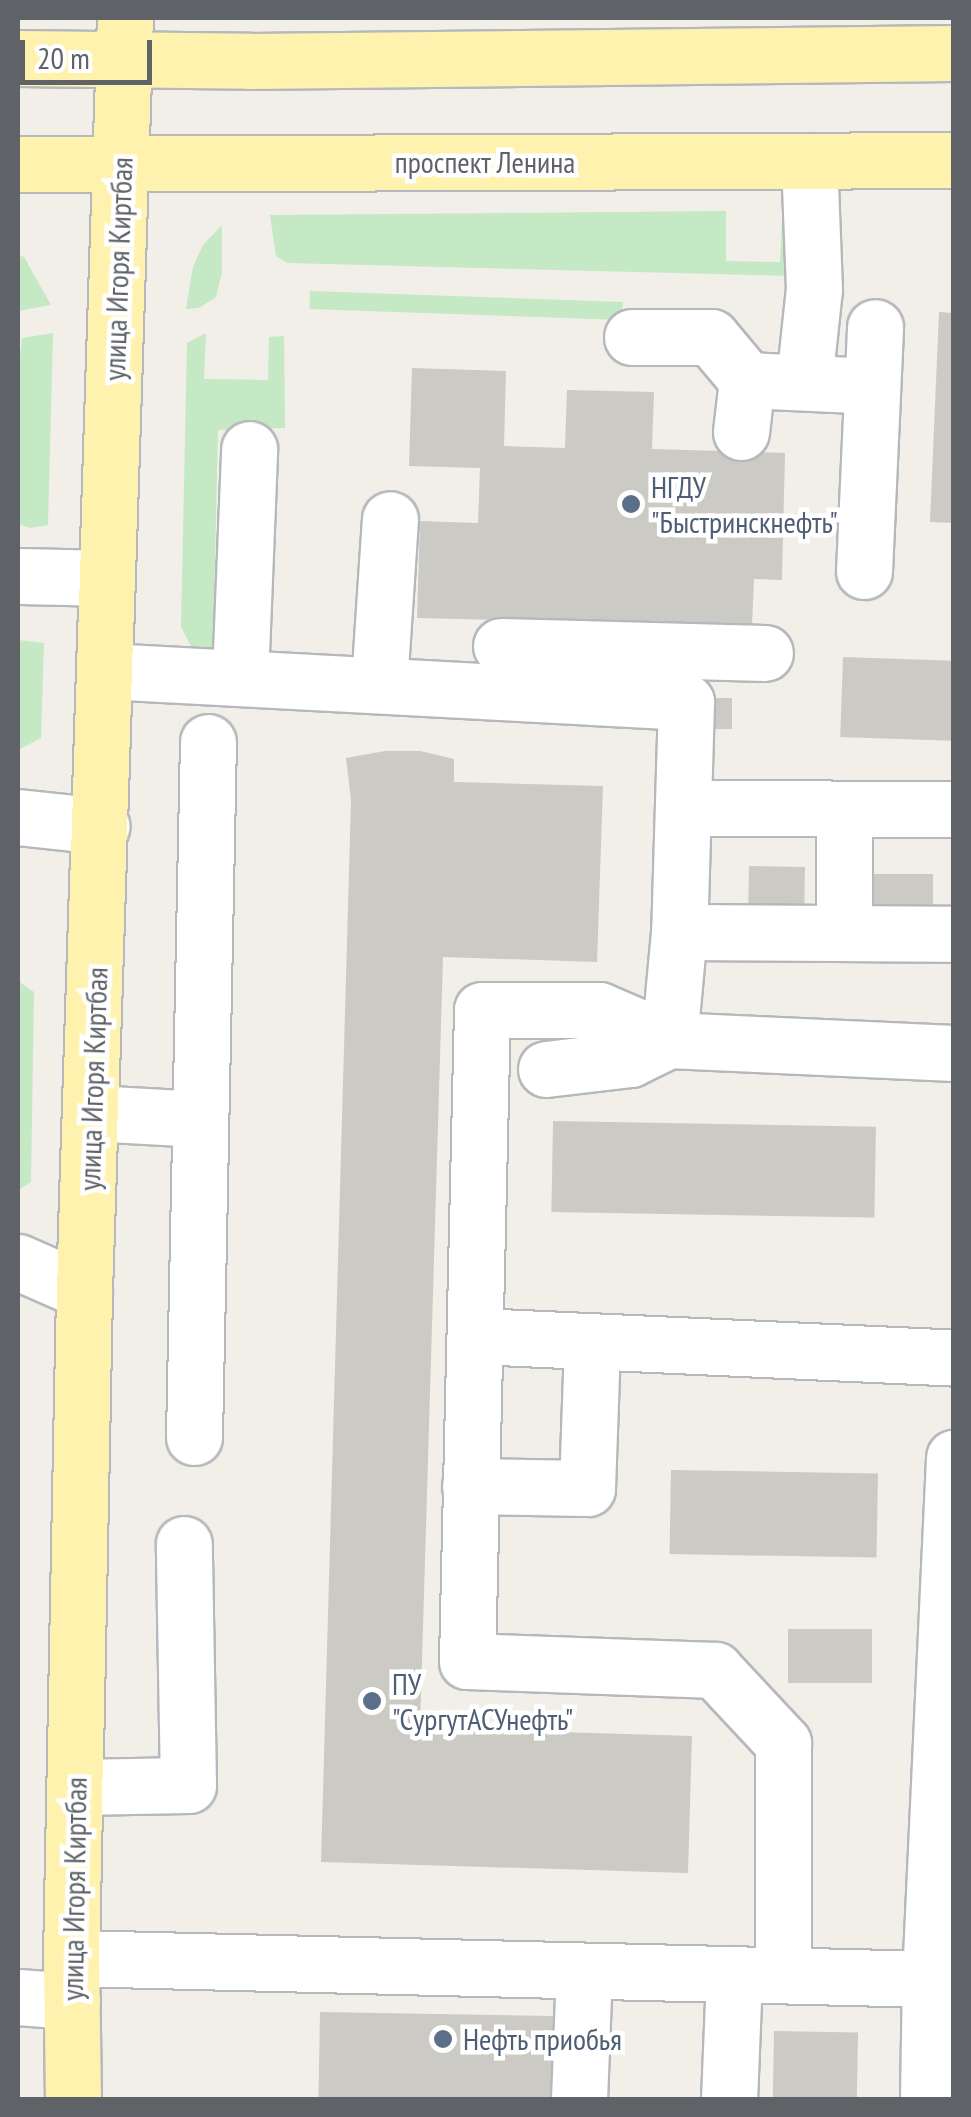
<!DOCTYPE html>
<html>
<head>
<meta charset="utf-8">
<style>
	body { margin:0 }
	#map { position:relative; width:971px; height:2117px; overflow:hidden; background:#f1efe8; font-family:"PT Sans Narrow",sans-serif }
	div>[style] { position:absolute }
	.green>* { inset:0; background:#c5e8c5; transform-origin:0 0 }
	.building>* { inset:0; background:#cccac5; transform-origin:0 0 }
	.roads { filter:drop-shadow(2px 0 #b5b8bc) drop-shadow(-2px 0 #b5b8bc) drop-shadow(0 2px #b5b8bc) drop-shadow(0 -2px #b5b8bc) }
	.minor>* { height:55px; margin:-27.5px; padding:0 27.5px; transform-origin:27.5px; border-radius:27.5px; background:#fff }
	.major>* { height:55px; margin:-27.5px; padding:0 27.5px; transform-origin:27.5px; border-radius:27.5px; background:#fff2af }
	.dots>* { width:28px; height:28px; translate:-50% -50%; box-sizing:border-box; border:5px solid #fff; border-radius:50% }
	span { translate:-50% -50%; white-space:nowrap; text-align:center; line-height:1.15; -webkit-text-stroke:9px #fff; paint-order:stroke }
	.street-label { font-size:30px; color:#5f6368 }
	.service-label { font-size:30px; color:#4e5e75 }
	.left { translate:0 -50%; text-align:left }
	.frame { position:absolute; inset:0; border:20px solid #5f6368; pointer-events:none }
	.scale { position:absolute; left:20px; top:40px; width:132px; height:45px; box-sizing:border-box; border:5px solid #5f6368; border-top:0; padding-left:12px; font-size:30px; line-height:35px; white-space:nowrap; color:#5f6368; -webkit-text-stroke:8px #fff; paint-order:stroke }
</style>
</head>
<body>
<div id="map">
	<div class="green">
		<i style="clip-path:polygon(726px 211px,726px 261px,780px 262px,782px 223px,793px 234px,796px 276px,287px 263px,276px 256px,270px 215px)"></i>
		<i style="clip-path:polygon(222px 225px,222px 272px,216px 297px,199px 308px,186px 309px,193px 267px,203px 245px)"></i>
		<i style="clip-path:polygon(18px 255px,24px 257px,51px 305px,18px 311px)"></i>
		<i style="left:310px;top:291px;width:313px;height:18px;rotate:2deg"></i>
		<i style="clip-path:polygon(53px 333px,48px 525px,30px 528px,18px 524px,18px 373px,22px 338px)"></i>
		<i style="clip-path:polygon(206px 333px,204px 379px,268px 380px,269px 337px,284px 336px,285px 428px,218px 430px,214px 605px,227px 618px,222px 656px,192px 648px,181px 627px,187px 343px)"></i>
		<i style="clip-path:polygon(18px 640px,44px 643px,41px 738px,18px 750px)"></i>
		<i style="clip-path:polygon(18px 981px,34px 992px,31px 1182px,18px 1190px)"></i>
	</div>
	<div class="building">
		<i style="clip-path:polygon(939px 312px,954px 313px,954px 523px,930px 522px)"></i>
		<i style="clip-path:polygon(412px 368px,506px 371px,504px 446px,565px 448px,567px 390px,654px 392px,652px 449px,785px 453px,782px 580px,754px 579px,752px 626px,417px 618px,420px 521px,478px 523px,480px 468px,409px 466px)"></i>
		<i style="left:843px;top:657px;width:111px;height:80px;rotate:2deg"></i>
		<i style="left:708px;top:698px;width:24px;height:31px"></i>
		<i style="clip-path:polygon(385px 751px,420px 751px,454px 759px,454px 782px,603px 786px,597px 962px,443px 957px,420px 1728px,692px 1736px,688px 1873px,321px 1862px,351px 800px,346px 758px)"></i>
		<i style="left:749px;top:866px;width:56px;height:41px;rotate:1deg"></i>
		<i style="left:867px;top:874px;width:66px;height:38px"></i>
		<i style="left:553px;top:1121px;width:323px;height:91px;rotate:1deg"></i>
		<i style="left:671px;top:1470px;width:207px;height:84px;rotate:1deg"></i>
		<i style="left:788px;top:1629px;width:84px;height:54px"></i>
		<i style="left:320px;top:2012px;width:247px;height:88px;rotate:1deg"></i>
		<i style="left:774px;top:2031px;width:84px;height:69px;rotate:1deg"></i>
	</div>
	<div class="roads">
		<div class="minor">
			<i style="left:632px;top:337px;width:79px"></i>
			<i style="left:711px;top:337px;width:56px;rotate:50.1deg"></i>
			<i style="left:747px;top:380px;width:125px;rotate:2.7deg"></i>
			<i style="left:804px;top:382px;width:94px;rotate:-83.9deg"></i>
			<i style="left:814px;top:289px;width:128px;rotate:-92.2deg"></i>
			<i style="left:741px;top:432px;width:52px;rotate:-83.4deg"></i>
			<i style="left:864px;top:571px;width:244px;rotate:-87.4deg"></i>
			<i style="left:18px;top:576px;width:87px;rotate:1.3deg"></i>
			<i style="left:501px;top:646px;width:264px;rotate:1.5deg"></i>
			<i style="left:106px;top:671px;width:581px;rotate:3.06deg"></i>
			<i style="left:686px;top:702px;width:230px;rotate:91.7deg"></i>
			<i style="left:679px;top:932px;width:108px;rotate:95.3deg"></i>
			<i style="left:240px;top:678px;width:229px;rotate:-87.7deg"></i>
			<i style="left:379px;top:684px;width:165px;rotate:-86.2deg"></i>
			<i style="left:685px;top:808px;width:269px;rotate:0.2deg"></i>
			<i style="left:18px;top:817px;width:84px;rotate:6.1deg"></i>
			<i style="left:679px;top:932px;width:275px;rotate:0.4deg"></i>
			<i style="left:844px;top:932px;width:123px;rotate:-90deg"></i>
			<i style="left:546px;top:1069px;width:85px;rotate:-6.8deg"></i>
			<i style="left:630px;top:1059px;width:43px;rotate:-26deg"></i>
			<i style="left:92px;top:1113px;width:108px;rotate:3.2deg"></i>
			<i style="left:18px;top:1262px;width:72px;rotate:23.7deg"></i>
			<i style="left:477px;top:1336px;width:478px;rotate:2.6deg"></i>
			<i style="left:194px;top:1437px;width:695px;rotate:-88.85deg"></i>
			<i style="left:470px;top:1486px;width:117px;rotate:1deg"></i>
			<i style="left:587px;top:1488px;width:146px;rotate:-88deg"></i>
			<i style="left:76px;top:1787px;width:112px;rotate:-1deg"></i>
			<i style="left:188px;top:1785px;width:241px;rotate:-91deg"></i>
			<i style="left:71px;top:1958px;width:859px;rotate:1.4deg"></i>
			<i style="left:783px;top:1975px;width:232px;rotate:-90deg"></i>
			<i style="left:783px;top:1743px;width:100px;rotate:-133deg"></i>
			<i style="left:715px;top:1670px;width:248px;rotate:-177.9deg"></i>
			<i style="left:467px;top:1661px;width:651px;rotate:-88.68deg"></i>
			<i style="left:482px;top:1010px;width:117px"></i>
			<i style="left:599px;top:1010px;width:76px;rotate:23.2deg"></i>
			<i style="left:669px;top:1040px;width:285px;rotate:2.6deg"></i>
			<i style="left:18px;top:1997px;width:54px;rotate:4.2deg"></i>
			<i style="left:579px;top:2100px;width:129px;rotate:-87.8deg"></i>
			<i style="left:729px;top:2100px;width:126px;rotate:-87.7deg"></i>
			<i style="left:928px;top:2100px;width:121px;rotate:-89.1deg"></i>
			<i style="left:930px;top:1979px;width:522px;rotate:-87.36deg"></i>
		</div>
		<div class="major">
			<i style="left:18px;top:58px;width:232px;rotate:0.7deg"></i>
			<i style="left:250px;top:61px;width:704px;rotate:-0.65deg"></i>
			<i style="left:18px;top:164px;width:936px;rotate:-0.24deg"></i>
			<i style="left:73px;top:2100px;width:142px;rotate:-90.8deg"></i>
			<i style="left:71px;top:1958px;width:667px;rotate:-88.88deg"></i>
			<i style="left:84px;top:1291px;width:1274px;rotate:-88.16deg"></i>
		</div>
	</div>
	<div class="dots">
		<i style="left:631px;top:504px;background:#5c6f8a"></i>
		<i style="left:372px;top:1701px;background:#5c6f8a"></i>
		<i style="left:443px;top:2039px;background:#5c6f8a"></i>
	</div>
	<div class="street-label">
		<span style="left:485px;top:162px">проспект Ленина</span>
		<span style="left:118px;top:269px;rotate:-88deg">улица Игоря Киртбая</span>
		<span style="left:93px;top:1079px;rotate:-88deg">улица Игоря Киртбая</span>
		<span style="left:74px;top:1889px;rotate:-89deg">улица Игоря Киртбая</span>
	</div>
	<div class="service-label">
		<span class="left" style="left:651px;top:504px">НГДУ<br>"Быстринскнефть"</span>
		<span class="left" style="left:392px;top:1701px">ПУ<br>"СургутАСУнефть"</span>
		<span class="left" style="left:463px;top:2039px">Нефть приобья</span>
	</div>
	<div class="frame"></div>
	<div class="scale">20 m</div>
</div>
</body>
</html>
